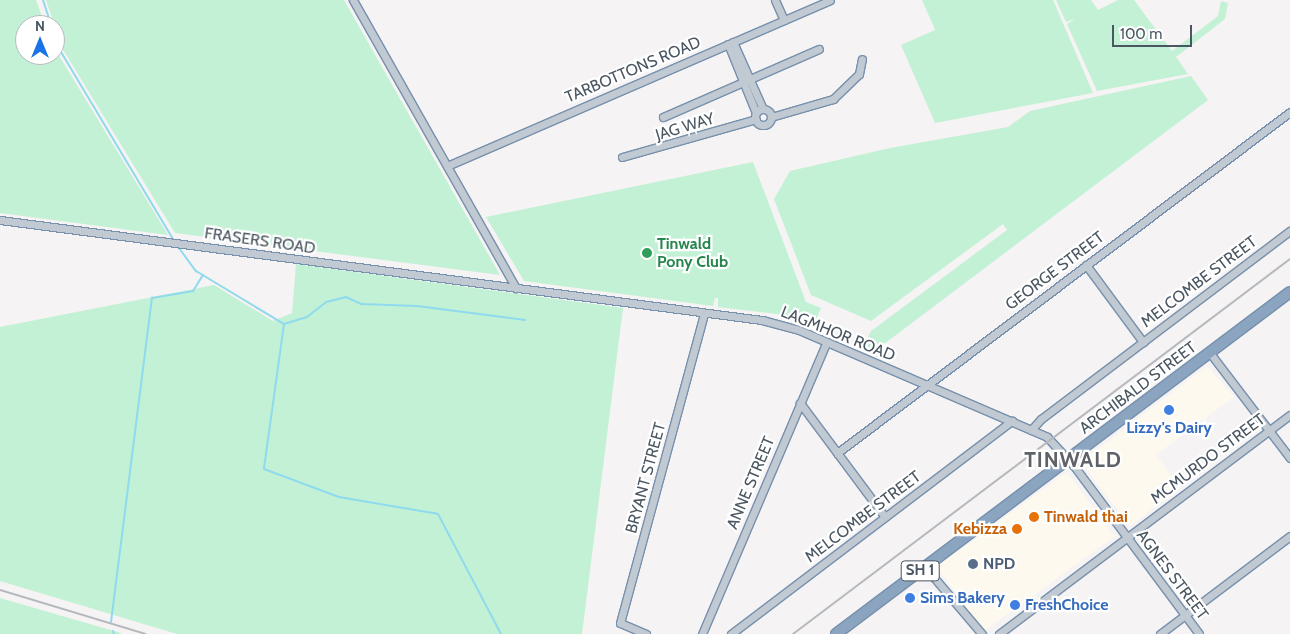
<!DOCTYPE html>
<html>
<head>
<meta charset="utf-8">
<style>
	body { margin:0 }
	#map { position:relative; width:1290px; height:634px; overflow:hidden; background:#f5f3f3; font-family:Cabin,sans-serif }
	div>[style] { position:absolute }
	.commercial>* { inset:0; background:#fdf9ef; transform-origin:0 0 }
	.green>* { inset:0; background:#c3f1d5 }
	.stream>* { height:2px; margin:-1px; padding:0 1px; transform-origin:1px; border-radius:1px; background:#90daee }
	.roads { filter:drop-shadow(1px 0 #7690ad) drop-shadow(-1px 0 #7690ad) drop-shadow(0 1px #7690ad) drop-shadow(0 -1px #7690ad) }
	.minor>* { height:7px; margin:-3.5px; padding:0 3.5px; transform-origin:3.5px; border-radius:3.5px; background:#c1cad2 }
	.minor>.ring { margin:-3.5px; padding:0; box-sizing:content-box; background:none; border:7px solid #c1cad2; border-radius:50% }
	.highway>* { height:10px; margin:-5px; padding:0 5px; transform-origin:5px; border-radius:5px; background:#8ba5c1 }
	.rail>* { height:2px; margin:-1px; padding:0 1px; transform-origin:1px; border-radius:1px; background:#b5b8bd }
	.dots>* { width:14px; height:14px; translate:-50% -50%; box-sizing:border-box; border:2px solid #fff; border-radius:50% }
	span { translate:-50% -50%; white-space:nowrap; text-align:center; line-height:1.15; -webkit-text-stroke:4.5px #fff; paint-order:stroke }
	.shield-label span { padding:1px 4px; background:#fff; border:1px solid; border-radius:4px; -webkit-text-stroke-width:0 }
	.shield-label { font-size:15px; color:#4a5661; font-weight:700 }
	.street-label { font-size:16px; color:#4a5661 }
	.leisure-label { font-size:16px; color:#27864d; font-weight:700 }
	.left { translate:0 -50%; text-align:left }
	.shop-label { font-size:16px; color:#366cbe; font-weight:700 }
	.food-label { font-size:16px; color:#c56008; font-weight:700 }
	.right { translate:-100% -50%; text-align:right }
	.service-label { font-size:16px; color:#4e5e75; font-weight:700 }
	.district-label { font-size:21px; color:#5f6368; font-weight:700; letter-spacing:1px }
	.north { position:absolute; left:15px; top:15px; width:50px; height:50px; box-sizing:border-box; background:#fff; border:1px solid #b7bbc0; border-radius:50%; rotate:0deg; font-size:14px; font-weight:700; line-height:20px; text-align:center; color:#4a5661 }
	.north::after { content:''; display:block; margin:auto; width:18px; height:22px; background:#1a73e8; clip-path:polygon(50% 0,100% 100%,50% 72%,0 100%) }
	.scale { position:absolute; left:1112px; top:25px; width:80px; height:22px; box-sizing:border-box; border:2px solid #4a5661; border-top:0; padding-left:6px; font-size:15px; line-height:18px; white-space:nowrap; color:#4a5661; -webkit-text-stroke:4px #fff; paint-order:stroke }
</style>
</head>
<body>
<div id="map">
	<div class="commercial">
		<i style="clip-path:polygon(1207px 366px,1234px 397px,1156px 455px,1180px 488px,1130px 526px,1081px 462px)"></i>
		<i style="left:1067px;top:472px;width:80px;height:161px;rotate:54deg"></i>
	</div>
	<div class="green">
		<i style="clip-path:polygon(0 0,36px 0,45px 25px,25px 25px,25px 55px,55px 55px,55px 49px,168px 235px,0 213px)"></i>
		<i style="clip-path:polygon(46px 0,344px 0,500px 275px,175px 233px,62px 48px)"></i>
		<i style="clip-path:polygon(922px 0,1053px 0,1093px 93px,935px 123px,901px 45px,935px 30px)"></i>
		<i style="clip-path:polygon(1056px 0,1091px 0,1098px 10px,1118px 0,1134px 0,1172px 51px,1218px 16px,1221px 1px,1228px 3px,1225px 19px,1176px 57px,1188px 74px,1097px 91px,1067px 24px,1075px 19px,1066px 22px)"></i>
		<i style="clip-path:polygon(1191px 76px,1208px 100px,876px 350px,864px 345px,871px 331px,1007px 230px,1003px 224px,871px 321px,811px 295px,774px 199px,790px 171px,890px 148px,1008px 127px,1030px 111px)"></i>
		<i style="clip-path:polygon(753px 162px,806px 302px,821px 308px,813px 327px,777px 314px,718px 307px,718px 298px,715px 298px,713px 306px,524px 281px,486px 217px)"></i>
		<i style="clip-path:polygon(296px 264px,623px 308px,582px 634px,177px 634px,0 581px,0 327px,214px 285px,273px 321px,292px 313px)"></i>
		<i style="clip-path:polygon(0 598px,121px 633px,121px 634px,0 634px)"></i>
	</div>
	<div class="stream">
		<i style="left:43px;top:0;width:26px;rotate:72deg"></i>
		<i style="left:55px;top:36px;width:17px;rotate:69deg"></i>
		<i style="left:61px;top:52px;width:218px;rotate:59.1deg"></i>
		<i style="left:179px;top:248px;width:29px;rotate:54deg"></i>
		<i style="left:196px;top:271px;width:103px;rotate:31.1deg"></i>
		<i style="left:284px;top:324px;width:146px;rotate:97.9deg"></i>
		<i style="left:264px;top:469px;width:80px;rotate:20.5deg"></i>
		<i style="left:339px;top:497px;width:100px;rotate:9.7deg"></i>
		<i style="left:438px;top:514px;width:136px;rotate:62.3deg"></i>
		<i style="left:284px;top:324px;width:24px;rotate:-17deg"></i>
		<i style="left:307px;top:317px;width:24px;rotate:-38deg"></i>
		<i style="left:326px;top:302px;width:21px;rotate:-14deg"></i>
		<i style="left:346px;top:297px;width:17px;rotate:25deg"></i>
		<i style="left:361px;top:304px;width:56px;rotate:2deg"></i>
		<i style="left:417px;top:306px;width:109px;rotate:7.4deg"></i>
		<i style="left:111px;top:622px;width:327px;rotate:-82.8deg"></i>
		<i style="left:152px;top:298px;width:42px;rotate:-9.7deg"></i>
		<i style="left:193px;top:291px;width:19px;rotate:-58deg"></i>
		<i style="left:113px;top:631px;width:3px;rotate:72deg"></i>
	</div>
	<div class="roads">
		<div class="minor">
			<i style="left:353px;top:0;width:331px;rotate:60.5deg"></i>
			<i style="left:775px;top:0;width:22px;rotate:66deg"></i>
			<i style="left:733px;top:42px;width:73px;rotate:65.9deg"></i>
			<i style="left:728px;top:44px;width:74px;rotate:67.9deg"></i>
			<i class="ring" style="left:755px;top:109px;width:9px;height:9px"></i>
			<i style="left:663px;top:117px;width:170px;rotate:-23.6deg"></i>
			<i style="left:771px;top:117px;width:65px;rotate:-16.2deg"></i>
			<i style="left:833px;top:99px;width:36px;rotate:-44deg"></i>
			<i style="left:859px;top:74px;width:15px;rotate:-79deg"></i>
			<i style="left:622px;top:157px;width:139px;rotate:-15.8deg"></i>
			<i style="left:447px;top:166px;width:417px;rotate:-23.4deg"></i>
			<i style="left:0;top:220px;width:769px;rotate:7.48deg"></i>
			<i style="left:762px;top:320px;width:38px;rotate:15deg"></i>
			<i style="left:799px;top:330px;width:270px;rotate:23.3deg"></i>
			<i style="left:1047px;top:437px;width:40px;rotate:47deg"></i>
			<i style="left:1074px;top:466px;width:209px;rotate:53.3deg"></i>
			<i style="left:1086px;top:265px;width:96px;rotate:53.5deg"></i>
			<i style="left:1210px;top:353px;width:132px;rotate:52.7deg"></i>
			<i style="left:800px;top:403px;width:142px;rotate:53.3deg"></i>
			<i style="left:1031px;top:430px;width:15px;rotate:-48deg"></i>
			<i style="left:1041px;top:419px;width:312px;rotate:-37.1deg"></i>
			<i style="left:837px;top:453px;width:567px;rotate:-36.97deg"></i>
			<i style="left:925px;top:567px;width:88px;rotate:49.6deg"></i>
			<i style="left:646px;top:634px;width:28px;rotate:-157deg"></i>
			<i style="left:620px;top:623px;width:321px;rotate:-74.8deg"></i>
			<i style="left:702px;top:634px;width:316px;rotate:-66.9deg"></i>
			<i style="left:731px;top:634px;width:353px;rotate:-37.2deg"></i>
			<i style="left:999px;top:634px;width:364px;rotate:-37deg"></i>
			<i style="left:1160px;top:634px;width:163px;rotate:-37deg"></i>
		</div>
		<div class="highway">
			<i style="left:836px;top:634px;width:568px;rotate:-36.99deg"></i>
		</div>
	</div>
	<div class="rail">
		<i style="left:0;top:590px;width:152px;rotate:16.8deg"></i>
		<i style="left:793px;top:634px;width:623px;rotate:-37.04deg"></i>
	</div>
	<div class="dots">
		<i style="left:647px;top:253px;background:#2e9e5b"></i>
		<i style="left:1169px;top:410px;background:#3f7fe0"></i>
		<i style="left:1034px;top:517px;background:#e8710a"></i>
		<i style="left:1017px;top:529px;background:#e8710a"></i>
		<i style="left:973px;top:564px;background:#5c6f8a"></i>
		<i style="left:910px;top:598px;background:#3f7fe0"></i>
		<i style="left:1015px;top:605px;background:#3f7fe0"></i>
	</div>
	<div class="shield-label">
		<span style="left:920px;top:571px">SH 1</span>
	</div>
	<div class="street-label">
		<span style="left:633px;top:70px;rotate:-23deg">TARBOTTONS ROAD</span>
		<span style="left:685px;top:127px;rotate:-17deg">JAG WAY</span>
		<span style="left:260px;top:241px;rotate:8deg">FRASERS ROAD</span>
		<span style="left:1055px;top:271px;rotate:-37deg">GEORGE STREET</span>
		<span style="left:1199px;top:282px;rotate:-37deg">MELCOMBE STREET</span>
		<span style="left:838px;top:334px;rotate:22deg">LAGMHOR ROAD</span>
		<span style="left:1138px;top:388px;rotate:-37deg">ARCHIBALD STREET</span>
		<span style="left:1208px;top:459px;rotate:-37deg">MCMURDO STREET</span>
		<span style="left:646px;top:478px;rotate:-75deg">BRYANT STREET</span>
		<span style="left:751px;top:483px;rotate:-67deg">ANNE STREET</span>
		<span style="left:863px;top:517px;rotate:-37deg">MELCOMBE STREET</span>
		<span style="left:1172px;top:575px;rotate:53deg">AGNES STREET</span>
	</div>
	<div class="leisure-label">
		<span class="left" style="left:657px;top:253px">Tinwald<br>Pony Club</span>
	</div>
	<div class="shop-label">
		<span style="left:1169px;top:428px">Lizzy's Dairy</span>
		<span class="left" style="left:920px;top:598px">Sims Bakery</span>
		<span class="left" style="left:1025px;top:605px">FreshChoice</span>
	</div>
	<div class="food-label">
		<span class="left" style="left:1044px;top:517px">Tinwald thai</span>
		<span class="right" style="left:1007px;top:529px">Kebizza</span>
	</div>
	<div class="service-label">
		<span class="left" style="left:983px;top:564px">NPD</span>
	</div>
	<div class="district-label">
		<span style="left:1073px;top:460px">TINWALD</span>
	</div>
	<div class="north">N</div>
	<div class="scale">100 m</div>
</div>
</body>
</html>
